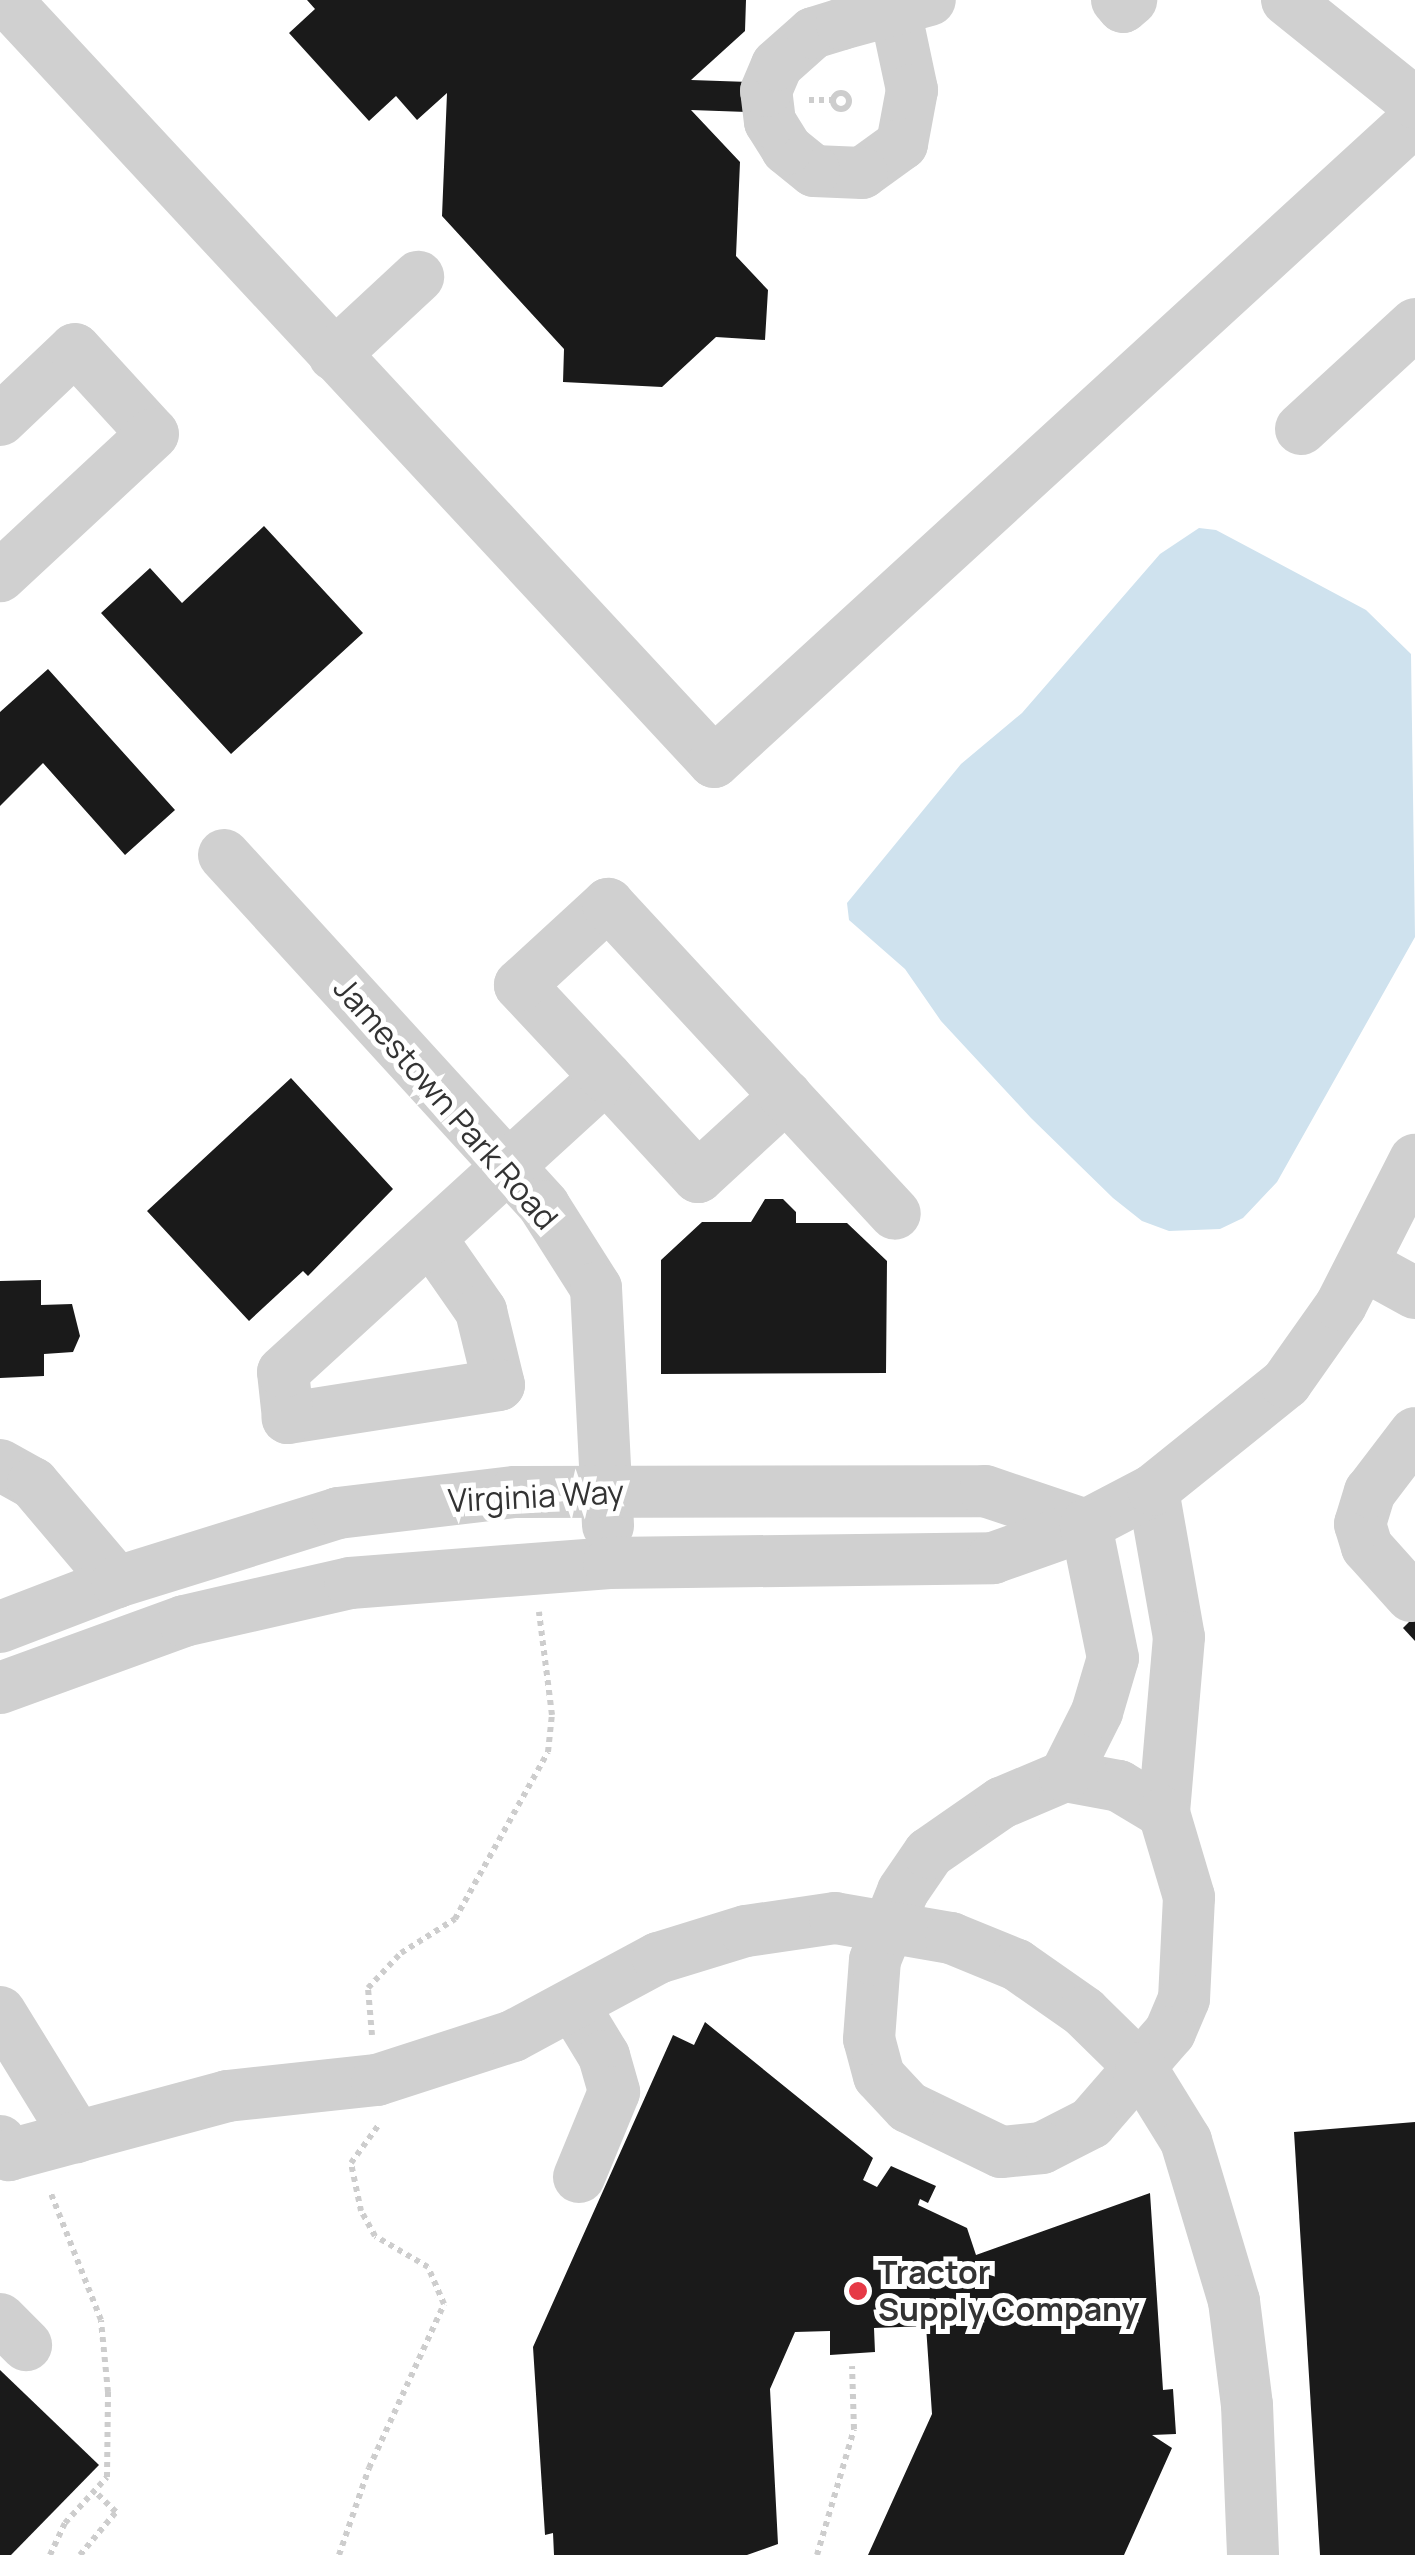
<!DOCTYPE html>
<html>
<head>
<meta charset="utf-8">
<style>
	body { margin:0 }
	#map { position:relative; width:1415px; height:2555px; overflow:hidden; background:#fff; font-family:Manrope,sans-serif }
	div>[style] { position:absolute }
	.water>* { inset:0; background:#cfe2ee }
	.building>* { inset:0; background:#1a1a1a }
	.path>* { height:6px; margin-top:-3px; transform-origin:0; background:repeating-linear-gradient(90deg,#cdcdcd 0 5px,transparent 0 10px) }
	.path>.ring { margin:-3px; padding:0; box-sizing:content-box; background:none; border:6px solid #cdcdcd; border-radius:50% }
	.minor>* { height:52px; margin:-26px; padding:0 26px; transform-origin:26px; border-radius:26px; background:#d0d0d0 }
	.dots>* { width:28px; height:28px; translate:-50% -50%; box-sizing:border-box; border:5px solid #fff; border-radius:50% }
	span { translate:-50% -50%; white-space:nowrap; text-align:center; line-height:1.15; -webkit-text-stroke:10px #fff; paint-order:stroke }
	.street-label { font-size:32px; color:#333 }
	.poi-label { font-size:32px; color:#333; font-weight:700 }
	.left { translate:0 -50%; text-align:left }
</style>
</head>
<body>
<div id="map">
	<div class="water">
		<i style="clip-path:polygon(1199px 528px,1216px 530px,1366px 610px,1411px 654px,1415px 937px,1277px 1182px,1243px 1218px,1220px 1229px,1169px 1231px,1142px 1221px,1113px 1198px,1031px 1118px,941px 1021px,905px 969px,849px 920px,847px 903px,961px 764px,1022px 713px,1160px 554px)"></i>
	</div>
	<div class="building">
		<i style="clip-path:polygon(307px 0,746px 0,745px 31px,691px 80px,749px 82px,747px 112px,691px 110px,740px 162px,736px 256px,768px 290px,765px 340px,716px 337px,662px 387px,563px 382px,564px 349px,442px 216px,447px 93px,417px 120px,396px 96px,369px 121px,289px 33px,315px 9px)"></i>
		<i style="clip-path:polygon(264px 526px,363px 633px,231px 754px,101px 613px,150px 568px,182px 603px)"></i>
		<i style="clip-path:polygon(48px 669px,175px 810px,125px 855px,43px 763px,0 806px,0 712px)"></i>
		<i style="clip-path:polygon(291px 1078px,393px 1189px,308px 1276px,303px 1271px,249px 1321px,147px 1211px)"></i>
		<i style="clip-path:polygon(765px 1199px,783px 1199px,796px 1212px,796px 1223px,847px 1223px,887px 1261px,886px 1373px,661px 1374px,661px 1260px,702px 1222px,751px 1222px)"></i>
		<i style="clip-path:polygon(41px 1280px,41px 1305px,72px 1304px,80px 1336px,73px 1352px,44px 1354px,44px 1376px,0 1378px,0 1281px)"></i>
		<i style="clip-path:polygon(1415px 1616px,1415px 1641px,1403px 1628px)"></i>
		<i style="clip-path:polygon(705px 2022px,873px 2158px,863px 2180px,877px 2187px,891px 2166px,936px 2186px,928px 2203px,920px 2199px,918px 2205px,967px 2228px,976px 2255px,1150px 2193px,1163px 2390px,1173px 2389px,1176px 2434px,1152px 2435px,1172px 2448px,1124px 2555px,868px 2555px,932px 2414px,926px 2326px,874px 2328px,875px 2352px,830px 2355px,830px 2331px,795px 2332px,770px 2389px,778px 2544px,747px 2555px,554px 2555px,553px 2533px,545px 2535px,533px 2347px,673px 2035px,694px 2045px)"></i>
		<i style="clip-path:polygon(1415px 2122px,1415px 2555px,1320px 2555px,1294px 2132px)"></i>
		<i style="clip-path:polygon(0 2370px,99px 2465px,11px 2555px,0 2555px)"></i>
	</div>
	<div class="path">
		<i class="ring" style="left:833px;top:93px;width:10px;height:10px"></i>
		<i style="left:809px;top:100px;width:24px"></i>
		<i style="left:372px;top:2035px;width:47px;rotate:-94.9deg"></i>
		<i style="left:368px;top:1988px;width:48px;rotate:-46.7deg"></i>
		<i style="left:401px;top:1953px;width:64px;rotate:-32.2deg"></i>
		<i style="left:455px;top:1919px;width:191px;rotate:-60.9deg"></i>
		<i style="left:548px;top:1752px;width:37px;rotate:-84deg"></i>
		<i style="left:552px;top:1715px;width:104px;rotate:-97.2deg"></i>
		<i style="left:50px;top:2555px;width:35px;rotate:-65deg"></i>
		<i style="left:65px;top:2523px;width:62px;rotate:-47.6deg"></i>
		<i style="left:107px;top:2477px;width:85px;rotate:-89.3deg"></i>
		<i style="left:108px;top:2392px;width:72px;rotate:-95.6deg"></i>
		<i style="left:101px;top:2320px;width:139px;rotate:-111.6deg"></i>
		<i style="left:80px;top:2555px;width:56px;rotate:-50.1deg"></i>
		<i style="left:116px;top:2512px;width:30px;rotate:-136deg"></i>
		<i style="left:339px;top:2555px;width:92px;rotate:-71deg"></i>
		<i style="left:369px;top:2468px;width:180px;rotate:-65.4deg"></i>
		<i style="left:444px;top:2304px;width:40px;rotate:-113.4deg"></i>
		<i style="left:428px;top:2267px;width:61px;rotate:-149.7deg"></i>
		<i style="left:375px;top:2236px;width:29px;rotate:-119deg"></i>
		<i style="left:361px;top:2211px;width:49px;rotate:-101.8deg"></i>
		<i style="left:351px;top:2163px;width:46px;rotate:-53.9deg"></i>
		<i style="left:817px;top:2555px;width:131px;rotate:-73.6deg"></i>
		<i style="left:854px;top:2429px;width:63px;rotate:-91.8deg"></i>
	</div>
	<div class="minor">
		<i style="left:6px;top:0;width:1040px;rotate:47.1deg"></i>
		<i style="left:714px;top:762px;width:951px;rotate:-42.48deg"></i>
		<i style="left:1117px;top:0;width:9px;rotate:49deg"></i>
		<i style="left:1123px;top:7px;width:11px;rotate:-41deg"></i>
		<i style="left:1287px;top:0;width:164px;rotate:38.8deg"></i>
		<i style="left:895px;top:10px;width:82px;rotate:78deg"></i>
		<i style="left:912px;top:90px;width:55px;rotate:100.5deg"></i>
		<i style="left:902px;top:144px;width:49px;rotate:144.1deg"></i>
		<i style="left:862px;top:173px;width:48px;rotate:-177.6deg"></i>
		<i style="left:814px;top:171px;width:35px;rotate:-141deg"></i>
		<i style="left:787px;top:149px;width:32px;rotate:-122deg"></i>
		<i style="left:770px;top:122px;width:31px;rotate:-97deg"></i>
		<i style="left:766px;top:91px;width:28px;rotate:-67deg"></i>
		<i style="left:777px;top:65px;width:48px;rotate:-41.6deg"></i>
		<i style="left:813px;top:33px;width:30px;rotate:-17deg"></i>
		<i style="left:842px;top:24px;width:91px;rotate:-15.3deg"></i>
		<i style="left:334px;top:355px;width:115px;rotate:-42.9deg"></i>
		<i style="left:0;top:420px;width:103px;rotate:-43.4deg"></i>
		<i style="left:75px;top:349px;width:115px;rotate:47.5deg"></i>
		<i style="left:153px;top:434px;width:209px;rotate:137.1deg"></i>
		<i style="left:1301px;top:429px;width:155px;rotate:-42.6deg"></i>
		<i style="left:224px;top:855px;width:475px;rotate:47.6deg"></i>
		<i style="left:544px;top:1206px;width:97px;rotate:57.6deg"></i>
		<i style="left:596px;top:1288px;width:238px;rotate:87.1deg"></i>
		<i style="left:606px;top:1077px;width:136px;rotate:47.4deg"></i>
		<i style="left:698px;top:1177px;width:120px;rotate:-42.6deg"></i>
		<i style="left:431px;top:1239px;width:88px;rotate:55.2deg"></i>
		<i style="left:481px;top:1311px;width:76px;rotate:76.3deg"></i>
		<i style="left:499px;top:1385px;width:214px;rotate:171.1deg"></i>
		<i style="left:288px;top:1418px;width:46px;rotate:-96.2deg"></i>
		<i style="left:283px;top:1372px;width:437px;rotate:-42.4deg"></i>
		<i style="left:606px;top:1077px;width:126px;rotate:-133.1deg"></i>
		<i style="left:520px;top:985px;width:120px;rotate:-42.6deg"></i>
		<i style="left:608px;top:904px;width:422px;rotate:47.2deg"></i>
		<i style="left:1364px;top:1265px;width:58px;rotate:28.8deg"></i>
		<i style="left:0;top:1465px;width:38px;rotate:29deg"></i>
		<i style="left:33px;top:1483px;width:130px;rotate:49.7deg"></i>
		<i style="left:1153px;top:1490px;width:149px;rotate:80deg"></i>
		<i style="left:1179px;top:1637px;width:177px;rotate:94.9deg"></i>
		<i style="left:1411px;top:1596px;width:66px;rotate:-131.9deg"></i>
		<i style="left:1367px;top:1547px;width:24px;rotate:-107deg"></i>
		<i style="left:1360px;top:1524px;width:34px;rotate:-73deg"></i>
		<i style="left:1370px;top:1492px;width:74px;rotate:-52.7deg"></i>
		<i style="left:0;top:1627px;width:125px;rotate:-21deg"></i>
		<i style="left:117px;top:1582px;width:232px;rotate:-17.3deg"></i>
		<i style="left:338px;top:1513px;width:178px;rotate:-6.8deg"></i>
		<i style="left:515px;top:1492px;width:470px;rotate:-0.1deg"></i>
		<i style="left:985px;top:1491px;width:107px;rotate:18.6deg"></i>
		<i style="left:0;top:1688px;width:196px;rotate:-20deg"></i>
		<i style="left:184px;top:1621px;width:170px;rotate:-12.9deg"></i>
		<i style="left:350px;top:1583px;width:260px;rotate:-4.4deg"></i>
		<i style="left:609px;top:1563px;width:384px;rotate:-0.7deg"></i>
		<i style="left:993px;top:1558px;width:99px;rotate:-19.5deg"></i>
		<i style="left:1086px;top:1525px;width:76px;rotate:-27.6deg"></i>
		<i style="left:1153px;top:1490px;width:171px;rotate:-38.8deg"></i>
		<i style="left:1286px;top:1383px;width:95px;rotate:-54.8deg"></i>
		<i style="left:1341px;top:1305px;width:163px;rotate:-63deg"></i>
		<i style="left:1065px;top:1776px;width:55px;rotate:10.5deg"></i>
		<i style="left:1119px;top:1786px;width:52px;rotate:31deg"></i>
		<i style="left:1164px;top:1813px;width:88px;rotate:73.4deg"></i>
		<i style="left:1189px;top:1897px;width:102px;rotate:92.8deg"></i>
		<i style="left:1184px;top:1999px;width:36px;rotate:113deg"></i>
		<i style="left:1170px;top:2032px;width:121px;rotate:131deg"></i>
		<i style="left:1091px;top:2123px;width:55px;rotate:153deg"></i>
		<i style="left:1042px;top:2148px;width:41px;rotate:174.4deg"></i>
		<i style="left:1001px;top:2152px;width:103px;rotate:-154.2deg"></i>
		<i style="left:908px;top:2107px;width:42px;rotate:-133.1deg"></i>
		<i style="left:879px;top:2076px;width:38px;rotate:-105deg"></i>
		<i style="left:869px;top:2039px;width:79px;rotate:-85.7deg"></i>
		<i style="left:875px;top:1960px;width:74px;rotate:-67.9deg"></i>
		<i style="left:903px;top:1891px;width:46px;rotate:-55.6deg"></i>
		<i style="left:929px;top:1853px;width:88px;rotate:-34.8deg"></i>
		<i style="left:1001px;top:1803px;width:69px;rotate:-22.9deg"></i>
		<i style="left:1065px;top:1776px;width:72px;rotate:-63.4deg"></i>
		<i style="left:1097px;top:1712px;width:56px;rotate:-73.5deg"></i>
		<i style="left:1113px;top:1658px;width:136px;rotate:-101.5deg"></i>
		<i style="left:573px;top:2005px;width:60px;rotate:58.7deg"></i>
		<i style="left:604px;top:2056px;width:37px;rotate:74deg"></i>
		<i style="left:614px;top:2092px;width:92px;rotate:112.4deg"></i>
		<i style="left:0;top:2012px;width:147px;rotate:58.4deg"></i>
		<i style="left:0;top:2141px;width:17px;rotate:57deg"></i>
		<i style="left:9px;top:2155px;width:226px;rotate:-15.1deg"></i>
		<i style="left:227px;top:2096px;width:151px;rotate:-6.1deg"></i>
		<i style="left:377px;top:2080px;width:143px;rotate:-17.9deg"></i>
		<i style="left:513px;top:2036px;width:165px;rotate:-28.3deg"></i>
		<i style="left:658px;top:1958px;width:92px;rotate:-17.1deg"></i>
		<i style="left:746px;top:1931px;width:90px;rotate:-8.3deg"></i>
		<i style="left:835px;top:1918px;width:118px;rotate:9.8deg"></i>
		<i style="left:951px;top:1938px;width:71px;rotate:22.2deg"></i>
		<i style="left:1017px;top:1965px;width:82px;rotate:35deg"></i>
		<i style="left:1084px;top:2012px;width:80px;rotate:44.5deg"></i>
		<i style="left:1141px;top:2068px;width:86px;rotate:58.3deg"></i>
		<i style="left:1186px;top:2141px;width:167px;rotate:73.3deg"></i>
		<i style="left:1234px;top:2301px;width:105px;rotate:82.9deg"></i>
		<i style="left:1247px;top:2405px;width:150px;rotate:87.7deg"></i>
		<i style="left:0;top:2319px;width:37px;rotate:45deg"></i>
	</div>
	<div class="dots">
		<i style="left:858px;top:2291px;background:#e63946"></i>
	</div>
	<div class="street-label">
		<span style="left:446px;top:1103px;rotate:49deg">Jamestown Park Road</span>
		<span style="left:536px;top:1496px;rotate:-3deg">Virginia Way</span>
	</div>
	<div class="poi-label">
		<span class="left" style="left:878px;top:2291px">Tractor<br>Supply Company</span>
	</div>
</div>
</body>
</html>
